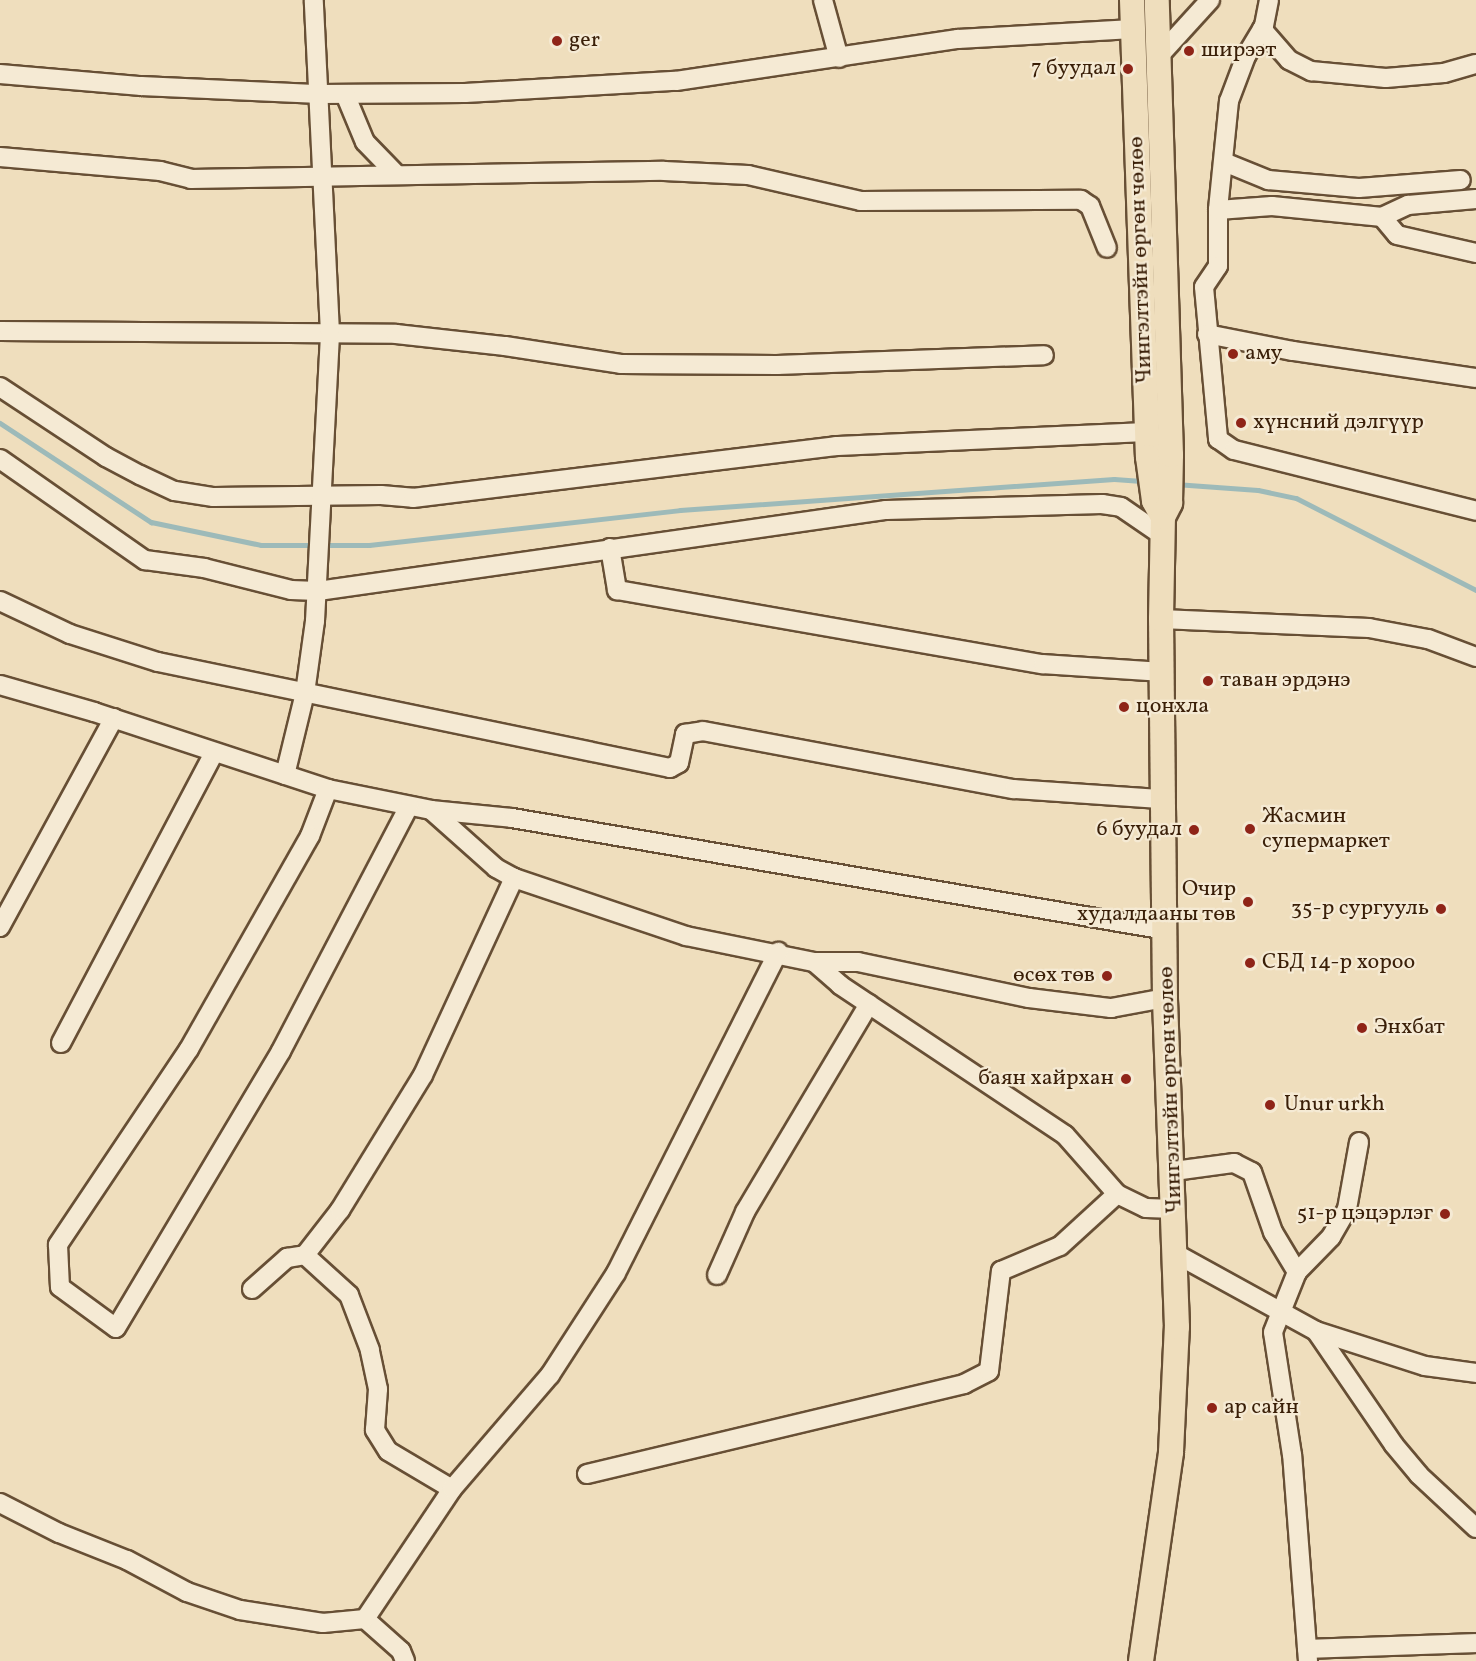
<!DOCTYPE html>
<html>
<head>
<meta charset="utf-8">
<style>
	body { margin:0 }
	#map { position:relative; width:1476px; height:1661px; overflow:hidden; background:#efdebd; font-family:Vollkorn,serif }
	div>[style] { position:absolute }
	.stream>* { height:5px; margin:-2.5px; padding:0 2.5px; transform-origin:2.5px; border-radius:2.5px; background:#9dbab9 }
	.roads { filter:drop-shadow(2px 0 #674f35) drop-shadow(-2px 0 #674f35) drop-shadow(0 2px #674f35) drop-shadow(0 -2px #674f35) }
	.minor>* { height:18px; margin:-9px; padding:0 9px; transform-origin:9px; border-radius:9px; background:#f5ead4 }
	.major>* { height:24px; margin:-12px; padding:0 12px; transform-origin:12px; border-radius:12px; background:#efdebd }
	.dots>* { width:16px; height:16px; translate:-50% -50%; box-sizing:border-box; border:3px solid #f5ead4; border-radius:50% }
	span { translate:-50% -50%; white-space:nowrap; text-align:center; line-height:1.15; -webkit-text-stroke:4.5px #f5ead4; paint-order:stroke }
	.poi-label { font-size:22px; color:#3a1f08 }
	.left { translate:0 -50%; text-align:left }
	.right { translate:-100% -50%; text-align:right }
	.street-label { font-size:22px; color:#3a1f08 }
</style>
</head>
<body>
<div id="map">
	<div class="stream">
		<i style="left:0;top:423px;width:181px;rotate:33.3deg"></i>
		<i style="left:151px;top:522px;width:112px;rotate:11.8deg"></i>
		<i style="left:261px;top:545px;width:108px"></i>
		<i style="left:369px;top:545px;width:313px;rotate:-6.4deg"></i>
		<i style="left:680px;top:510px;width:435px;rotate:-4.1deg"></i>
		<i style="left:1114px;top:479px;width:31px;rotate:4deg"></i>
		<i style="left:1175px;top:484px;width:83px;rotate:4.1deg"></i>
		<i style="left:1258px;top:490px;width:39px;rotate:12deg"></i>
		<i style="left:1296px;top:498px;width:202px;rotate:27.1deg"></i>
	</div>
	<div class="roads">
		<div class="minor">
			<i style="left:823px;top:0;width:60px;rotate:74.6deg"></i>
			<i style="left:1269px;top:0;width:26px;rotate:101deg"></i>
			<i style="left:1264px;top:26px;width:35px;rotate:121deg"></i>
			<i style="left:1246px;top:56px;width:48px;rotate:110.7deg"></i>
			<i style="left:1229px;top:101px;width:110px;rotate:95.8deg"></i>
			<i style="left:1218px;top:210px;width:56px;rotate:90deg"></i>
			<i style="left:1218px;top:266px;width:25px;rotate:124deg"></i>
			<i style="left:1204px;top:287px;width:153px;rotate:84.7deg"></i>
			<i style="left:1218px;top:439px;width:19px;rotate:35deg"></i>
			<i style="left:1234px;top:450px;width:250px;rotate:14.1deg"></i>
			<i style="left:1262px;top:29px;width:41px;rotate:48.9deg"></i>
			<i style="left:1289px;top:60px;width:25px;rotate:27deg"></i>
			<i style="left:1311px;top:71px;width:75px;rotate:5.3deg"></i>
			<i style="left:1386px;top:78px;width:58px;rotate:-4.9deg"></i>
			<i style="left:1444px;top:73px;width:33px;rotate:-16deg"></i>
			<i style="left:1159px;top:56px;width:76px;rotate:-47.7deg"></i>
			<i style="left:0;top:74px;width:142px;rotate:4.9deg"></i>
			<i style="left:141px;top:86px;width:179px;rotate:2.6deg"></i>
			<i style="left:320px;top:94px;width:145px;rotate:-0.4deg"></i>
			<i style="left:465px;top:93px;width:211px;rotate:-3.3deg"></i>
			<i style="left:676px;top:81px;width:285px;rotate:-8.5deg"></i>
			<i style="left:958px;top:39px;width:175px;rotate:-3.3deg"></i>
			<i style="left:345px;top:94px;width:52px;rotate:67.4deg"></i>
			<i style="left:365px;top:142px;width:46px;rotate:45.9deg"></i>
			<i style="left:0;top:157px;width:161px;rotate:5deg"></i>
			<i style="left:160px;top:171px;width:32px;rotate:14deg"></i>
			<i style="left:191px;top:179px;width:473px;rotate:-1deg"></i>
			<i style="left:664px;top:171px;width:84px;rotate:2.7deg"></i>
			<i style="left:748px;top:175px;width:116px;rotate:13deg"></i>
			<i style="left:861px;top:201px;width:220px;rotate:-0.3deg"></i>
			<i style="left:1081px;top:200px;width:11px;rotate:34deg"></i>
			<i style="left:1090px;top:206px;width:45px;rotate:68deg"></i>
			<i style="left:1224px;top:162px;width:48px;rotate:22.2deg"></i>
			<i style="left:1268px;top:180px;width:91px;rotate:5deg"></i>
			<i style="left:1359px;top:188px;width:102px;rotate:-4.5deg"></i>
			<i style="left:1218px;top:210px;width:54px;rotate:-4.2deg"></i>
			<i style="left:1272px;top:206px;width:111px;rotate:5.7deg"></i>
			<i style="left:1382px;top:217px;width:29px;rotate:-25deg"></i>
			<i style="left:1408px;top:205px;width:68px;rotate:-5deg"></i>
			<i style="left:1382px;top:217px;width:23px;rotate:50deg"></i>
			<i style="left:1397px;top:235px;width:81px;rotate:12.8deg"></i>
			<i style="left:0;top:331px;width:396px;rotate:0.4deg"></i>
			<i style="left:396px;top:334px;width:110px;rotate:6.3deg"></i>
			<i style="left:505px;top:346px;width:117px;rotate:8.8deg"></i>
			<i style="left:621px;top:364px;width:156px;rotate:0.4deg"></i>
			<i style="left:777px;top:365px;width:267px;rotate:-2.1deg"></i>
			<i style="left:1207px;top:334px;width:88px;rotate:11.2deg"></i>
			<i style="left:1293px;top:351px;width:185px;rotate:8.4deg"></i>
			<i style="left:0;top:387px;width:127px;rotate:33.4deg"></i>
			<i style="left:106px;top:457px;width:38px;rotate:28deg"></i>
			<i style="left:140px;top:475px;width:38px;rotate:25deg"></i>
			<i style="left:175px;top:491px;width:39px;rotate:9deg"></i>
			<i style="left:214px;top:497px;width:167px;rotate:-0.7deg"></i>
			<i style="left:381px;top:495px;width:32px;rotate:5deg"></i>
			<i style="left:413px;top:498px;width:426px;rotate:-7deg"></i>
			<i style="left:836px;top:446px;width:312px;rotate:-2.6deg"></i>
			<i style="left:0;top:459px;width:177px;rotate:34.9deg"></i>
			<i style="left:145px;top:560px;width:60px;rotate:7.7deg"></i>
			<i style="left:204px;top:568px;width:90px;rotate:14.2deg"></i>
			<i style="left:291px;top:590px;width:27px;rotate:2deg"></i>
			<i style="left:318px;top:591px;width:574px;rotate:-8.12deg"></i>
			<i style="left:886px;top:510px;width:216px;rotate:-1.6deg"></i>
			<i style="left:1102px;top:504px;width:19px;rotate:9deg"></i>
			<i style="left:1121px;top:507px;width:51px;rotate:34.6deg"></i>
			<i style="left:610px;top:548px;width:43px;rotate:80.5deg"></i>
			<i style="left:617px;top:590px;width:432px;rotate:9.9deg"></i>
			<i style="left:1043px;top:664px;width:119px;rotate:3.8deg"></i>
			<i style="left:0;top:601px;width:77px;rotate:25.2deg"></i>
			<i style="left:70px;top:634px;width:92px;rotate:17.7deg"></i>
			<i style="left:158px;top:662px;width:523px;rotate:11.7deg"></i>
			<i style="left:670px;top:768px;width:10px;rotate:-29deg"></i>
			<i style="left:679px;top:763px;width:30px;rotate:-78deg"></i>
			<i style="left:685px;top:734px;width:18px;rotate:-9deg"></i>
			<i style="left:703px;top:731px;width:316px;rotate:10.6deg"></i>
			<i style="left:1014px;top:789px;width:148px;rotate:3.9deg"></i>
			<i style="left:1161px;top:619px;width:208px;rotate:2.5deg"></i>
			<i style="left:1369px;top:628px;width:60px;rotate:10.6deg"></i>
			<i style="left:1428px;top:639px;width:51px;rotate:20.6deg"></i>
			<i style="left:0;top:685px;width:98px;rotate:16deg"></i>
			<i style="left:94px;top:712px;width:246px;rotate:18.2deg"></i>
			<i style="left:328px;top:789px;width:105px;rotate:11.5deg"></i>
			<i style="left:431px;top:810px;width:81px;rotate:5.6deg"></i>
			<i style="left:512px;top:818px;width:664px;rotate:9.72deg"></i>
			<i style="left:285px;top:775px;width:84px;rotate:-76.3deg"></i>
			<i style="left:305px;top:693px;width:73px;rotate:-82.1deg"></i>
			<i style="left:315px;top:621px;width:288px;rotate:-87deg"></i>
			<i style="left:330px;top:333px;width:333px;rotate:-92.8deg"></i>
			<i style="left:328px;top:789px;width:50px;rotate:111deg"></i>
			<i style="left:310px;top:836px;width:245px;rotate:119.6deg"></i>
			<i style="left:189px;top:1049px;width:236px;rotate:123.8deg"></i>
			<i style="left:58px;top:1245px;width:42px;rotate:87.3deg"></i>
			<i style="left:60px;top:1287px;width:69px;rotate:36.2deg"></i>
			<i style="left:116px;top:1328px;width:322px;rotate:-59.2deg"></i>
			<i style="left:281px;top:1051px;width:276px;rotate:-62.4deg"></i>
			<i style="left:431px;top:810px;width:87px;rotate:41.7deg"></i>
			<i style="left:496px;top:868px;width:21px;rotate:29deg"></i>
			<i style="left:514px;top:878px;width:182px;rotate:18.6deg"></i>
			<i style="left:686px;top:936px;width:131px;rotate:11.5deg"></i>
			<i style="left:814px;top:962px;width:35px;rotate:41deg"></i>
			<i style="left:840px;top:985px;width:270px;rotate:33.7deg"></i>
			<i style="left:1065px;top:1135px;width:79px;rotate:48.6deg"></i>
			<i style="left:1117px;top:1194px;width:32px;rotate:26deg"></i>
			<i style="left:1146px;top:1208px;width:29px;rotate:2deg"></i>
			<i style="left:0;top:927px;width:238px;rotate:-61.4deg"></i>
			<i style="left:814px;top:962px;width:44px"></i>
			<i style="left:858px;top:962px;width:175px;rotate:11.9deg"></i>
			<i style="left:1029px;top:998px;width:83px;rotate:7deg"></i>
			<i style="left:1111px;top:1008px;width:55px;rotate:-10.5deg"></i>
			<i style="left:61px;top:1043px;width:328px;rotate:-62.2deg"></i>
			<i style="left:1174px;top:1171px;width:61px;rotate:-7.6deg"></i>
			<i style="left:1234px;top:1163px;width:20px;rotate:27deg"></i>
			<i style="left:1252px;top:1172px;width:64px;rotate:70.7deg"></i>
			<i style="left:1273px;top:1232px;width:47px;rotate:59deg"></i>
			<i style="left:1176px;top:1254px;width:160px;rotate:28.8deg"></i>
			<i style="left:1316px;top:1331px;width:114px;rotate:17.8deg"></i>
			<i style="left:1425px;top:1366px;width:51px;rotate:7.8deg"></i>
			<i style="left:717px;top:1275px;width:69px;rotate:-66deg"></i>
			<i style="left:745px;top:1212px;width:242px;rotate:-59.2deg"></i>
			<i style="left:252px;top:1289px;width:47px;rotate:-41.5deg"></i>
			<i style="left:287px;top:1258px;width:18px;rotate:-9deg"></i>
			<i style="left:1316px;top:1331px;width:138px;rotate:55.6deg"></i>
			<i style="left:1394px;top:1445px;width:39px;rotate:50deg"></i>
			<i style="left:1419px;top:1475px;width:78px;rotate:42.9deg"></i>
			<i style="left:587px;top:1474px;width:388px;rotate:-13.4deg"></i>
			<i style="left:964px;top:1384px;width:28px;rotate:-27deg"></i>
			<i style="left:989px;top:1371px;width:101px;rotate:-83.2deg"></i>
			<i style="left:1001px;top:1271px;width:64px;rotate:-23deg"></i>
			<i style="left:1060px;top:1246px;width:77px;rotate:-42.4deg"></i>
			<i style="left:452px;top:1489px;width:74px;rotate:-149.3deg"></i>
			<i style="left:388px;top:1451px;width:25px;rotate:-122deg"></i>
			<i style="left:375px;top:1430px;width:41px;rotate:-85.8deg"></i>
			<i style="left:378px;top:1389px;width:40px;rotate:-102deg"></i>
			<i style="left:370px;top:1350px;width:59px;rotate:-110.9deg"></i>
			<i style="left:349px;top:1295px;width:59px;rotate:-137.7deg"></i>
			<i style="left:305px;top:1255px;width:57px;rotate:-52.1deg"></i>
			<i style="left:340px;top:1210px;width:158px;rotate:-58.4deg"></i>
			<i style="left:423px;top:1075px;width:217px;rotate:-65.2deg"></i>
			<i style="left:0;top:1503px;width:66px;rotate:27deg"></i>
			<i style="left:59px;top:1533px;width:73px;rotate:21.7deg"></i>
			<i style="left:127px;top:1560px;width:68px;rotate:28.1deg"></i>
			<i style="left:187px;top:1592px;width:56px;rotate:18.8deg"></i>
			<i style="left:240px;top:1610px;width:84px;rotate:8.9deg"></i>
			<i style="left:323px;top:1623px;width:42px;rotate:-5.4deg"></i>
			<i style="left:365px;top:1619px;width:48px;rotate:41.6deg"></i>
			<i style="left:401px;top:1651px;width:11px;rotate:68deg"></i>
			<i style="left:365px;top:1619px;width:156px;rotate:-56.2deg"></i>
			<i style="left:452px;top:1489px;width:150px;rotate:-49.3deg"></i>
			<i style="left:550px;top:1375px;width:121px;rotate:-57.1deg"></i>
			<i style="left:616px;top:1273px;width:360px;rotate:-63.2deg"></i>
			<i style="left:1307px;top:1649px;width:169px;rotate:-2deg"></i>
			<i style="left:1308px;top:1661px;width:207px;rotate:-94.4deg"></i>
			<i style="left:1292px;top:1455px;width:124px;rotate:-98.8deg"></i>
			<i style="left:1273px;top:1332px;width:65px;rotate:-68.2deg"></i>
			<i style="left:1297px;top:1272px;width:49px;rotate:-45.8deg"></i>
			<i style="left:1331px;top:1237px;width:32px;rotate:-60deg"></i>
			<i style="left:1347px;top:1209px;width:68px;rotate:-79.8deg"></i>
		</div>
		<div class="major">
			<i style="left:1132px;top:0;width:457px;rotate:88deg"></i>
			<i style="left:1148px;top:457px;width:44px;rotate:82.2deg"></i>
			<i style="left:1154px;top:501px;width:18px;rotate:61deg"></i>
			<i style="left:1141px;top:1661px;width:211px;rotate:-81.8deg"></i>
			<i style="left:1171px;top:1452px;width:125px;rotate:-87.3deg"></i>
			<i style="left:1177px;top:1327px;width:329px;rotate:-92.1deg"></i>
			<i style="left:1165px;top:998px;width:379px;rotate:-90.6deg"></i>
			<i style="left:1161px;top:619px;width:102px;rotate:-88.9deg"></i>
			<i style="left:1163px;top:517px;width:16px;rotate:-63deg"></i>
			<i style="left:1170px;top:503px;width:48px;rotate:-88.8deg"></i>
			<i style="left:1171px;top:455px;width:455px;rotate:-91.8deg"></i>
		</div>
	</div>
	<div class="dots">
		<i style="left:557px;top:41px;background:#8f2418"></i>
		<i style="left:1189px;top:51px;background:#8f2418"></i>
		<i style="left:1128px;top:69px;background:#8f2418"></i>
		<i style="left:1233px;top:354px;background:#8f2418"></i>
		<i style="left:1241px;top:423px;background:#8f2418"></i>
		<i style="left:1208px;top:681px;background:#8f2418"></i>
		<i style="left:1124px;top:707px;background:#8f2418"></i>
		<i style="left:1250px;top:829px;background:#8f2418"></i>
		<i style="left:1194px;top:830px;background:#8f2418"></i>
		<i style="left:1248px;top:902px;background:#8f2418"></i>
		<i style="left:1441px;top:909px;background:#8f2418"></i>
		<i style="left:1250px;top:963px;background:#8f2418"></i>
		<i style="left:1107px;top:976px;background:#8f2418"></i>
		<i style="left:1362px;top:1028px;background:#8f2418"></i>
		<i style="left:1126px;top:1079px;background:#8f2418"></i>
		<i style="left:1270px;top:1105px;background:#8f2418"></i>
		<i style="left:1445px;top:1214px;background:#8f2418"></i>
		<i style="left:1212px;top:1408px;background:#8f2418"></i>
	</div>
	<div class="poi-label">
		<span class="left" style="left:569px;top:41px">ger</span>
		<span class="left" style="left:1201px;top:51px">ширээт</span>
		<span class="right" style="left:1116px;top:69px">7 буудал</span>
		<span class="left" style="left:1245px;top:354px">аму</span>
		<span class="left" style="left:1253px;top:423px">хүнсний дэлгүүр</span>
		<span class="left" style="left:1220px;top:681px">таван эрдэнэ</span>
		<span class="left" style="left:1136px;top:707px">цонхла</span>
		<span class="left" style="left:1262px;top:829px">Жасмин<br>супермаркет</span>
		<span class="right" style="left:1182px;top:830px">6 буудал</span>
		<span class="right" style="left:1236px;top:902px">Очир<br>худалдааны төв</span>
		<span class="right" style="left:1429px;top:909px">35-р сургууль</span>
		<span class="left" style="left:1262px;top:963px">СБД 14-р хороо</span>
		<span class="right" style="left:1095px;top:976px">өсөх төв</span>
		<span class="left" style="left:1374px;top:1028px">Энхбат</span>
		<span class="right" style="left:1114px;top:1079px">баян хайрхан</span>
		<span class="left" style="left:1284px;top:1105px">Unur urkh</span>
		<span class="right" style="left:1433px;top:1214px">51-р цэцэрлэг</span>
		<span class="left" style="left:1224px;top:1408px">ар сайн</span>
	</div>
	<div class="street-label">
		<span style="left:1141px;top:260px;rotate:-92deg">Чингэлтэйн өргөн чөлөө</span>
		<span style="left:1171px;top:1090px;rotate:-92deg">Чингэлтэйн өргөн чөлөө</span>
	</div>
</div>
</body>
</html>
